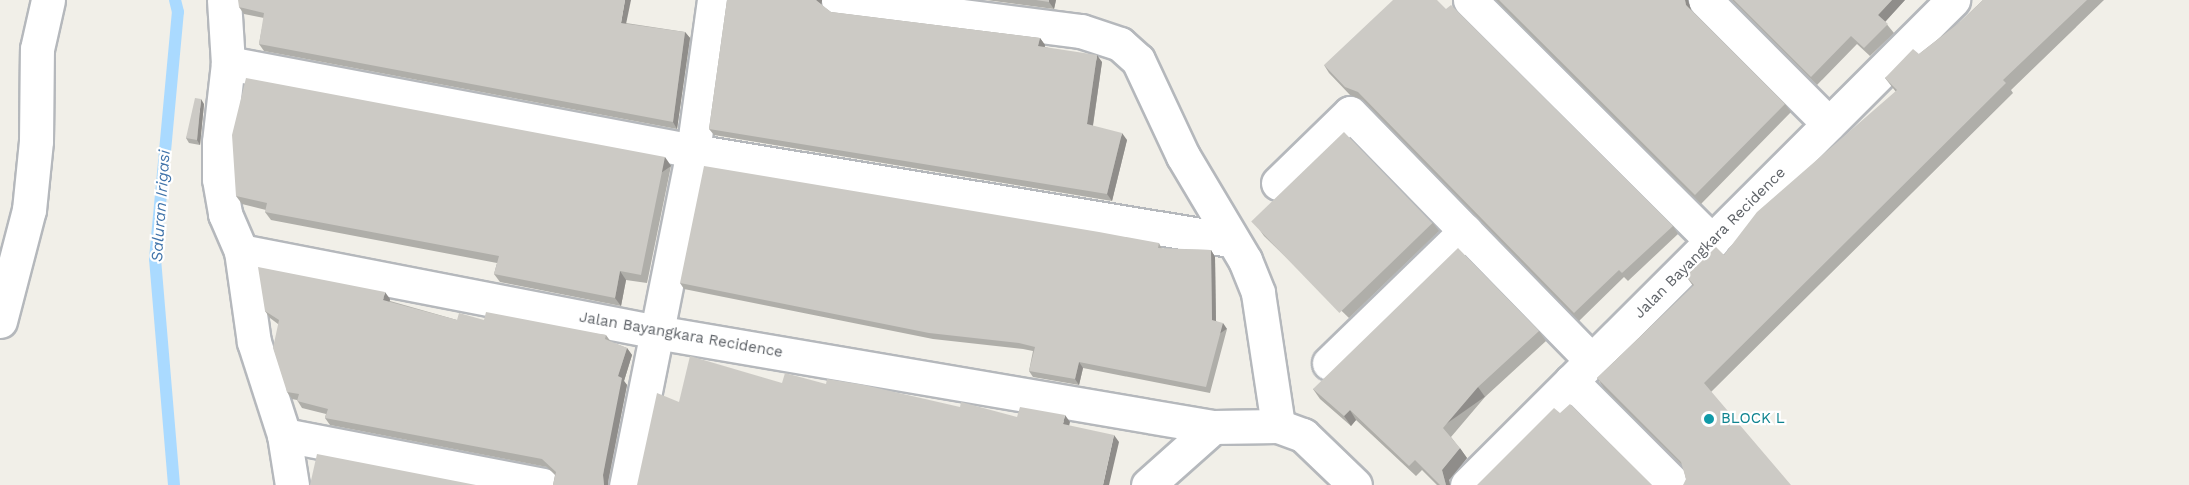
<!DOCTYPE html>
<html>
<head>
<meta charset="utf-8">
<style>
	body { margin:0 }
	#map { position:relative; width:2189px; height:485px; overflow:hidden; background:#f1efe8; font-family:"Work Sans",sans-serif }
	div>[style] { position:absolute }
	.stream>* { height:12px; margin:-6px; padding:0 6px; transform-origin:6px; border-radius:6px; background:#aadaff }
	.roads { filter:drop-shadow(2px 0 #b5b8bc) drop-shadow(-2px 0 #b5b8bc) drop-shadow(0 2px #b5b8bc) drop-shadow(0 -2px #b5b8bc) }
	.minor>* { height:33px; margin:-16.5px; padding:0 16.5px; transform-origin:16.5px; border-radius:16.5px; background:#fff }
	.wall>* { inset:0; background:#afaea9 }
	.shaded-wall>* { inset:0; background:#8f8d8a; transform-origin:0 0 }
	.building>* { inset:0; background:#cccac5; transform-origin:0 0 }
	.dots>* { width:16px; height:16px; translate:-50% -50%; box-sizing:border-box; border:3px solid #fff; border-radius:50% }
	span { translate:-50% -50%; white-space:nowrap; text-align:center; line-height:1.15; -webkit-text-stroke:4.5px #fff; paint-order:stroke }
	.street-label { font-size:15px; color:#5f6368 }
	.culture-label { font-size:15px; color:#0d838f }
	.left { translate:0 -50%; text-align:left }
	.water-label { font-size:16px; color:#4174aa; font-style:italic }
</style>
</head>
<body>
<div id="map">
	<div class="stream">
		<i style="left:174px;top:485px;width:227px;rotate:-94.8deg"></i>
		<i style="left:155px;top:259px;width:248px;rotate:-84.7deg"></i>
		<i style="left:178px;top:12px;width:12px;rotate:-104deg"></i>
	</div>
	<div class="roads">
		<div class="minor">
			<i style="left:224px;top:0;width:63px;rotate:86.4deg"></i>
			<i style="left:228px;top:63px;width:80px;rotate:96.5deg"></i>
			<i style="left:219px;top:142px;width:37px;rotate:90deg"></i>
			<i style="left:219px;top:179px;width:36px;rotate:80deg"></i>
			<i style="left:225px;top:214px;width:40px;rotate:66.6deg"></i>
			<i style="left:241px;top:251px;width:92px;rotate:81.9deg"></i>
			<i style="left:254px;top:342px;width:98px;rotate:72.1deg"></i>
			<i style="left:284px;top:435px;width:264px;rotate:10.9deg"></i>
			<i style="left:714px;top:0;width:152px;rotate:97.9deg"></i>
			<i style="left:693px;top:151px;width:544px;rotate:9.41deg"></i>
			<i style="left:838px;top:0;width:245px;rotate:7.3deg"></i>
			<i style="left:1081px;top:31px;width:41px;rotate:18.4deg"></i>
			<i style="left:1120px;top:44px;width:24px;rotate:42deg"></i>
			<i style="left:1138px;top:60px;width:106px;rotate:64.9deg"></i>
			<i style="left:1183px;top:156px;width:121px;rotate:59.2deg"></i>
			<i style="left:1245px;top:260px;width:35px;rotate:68deg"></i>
			<i style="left:1258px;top:293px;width:134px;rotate:81.4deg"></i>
			<i style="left:1470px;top:0;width:342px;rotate:44.9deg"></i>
			<i style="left:1705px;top:0;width:175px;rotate:45deg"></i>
			<i style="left:228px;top:63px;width:473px;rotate:10.7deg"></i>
			<i style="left:693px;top:151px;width:341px;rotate:101.3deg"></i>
			<i style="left:1278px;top:183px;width:100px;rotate:-44.2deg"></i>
			<i style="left:1350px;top:113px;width:347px;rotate:45.7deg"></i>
			<i style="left:241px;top:251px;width:423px;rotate:11deg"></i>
			<i style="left:656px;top:332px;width:565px;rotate:9.68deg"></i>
			<i style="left:1213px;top:427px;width:65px;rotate:-0.9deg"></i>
			<i style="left:1278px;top:426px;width:27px;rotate:20deg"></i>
			<i style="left:1303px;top:435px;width:72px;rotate:43.9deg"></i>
			<i style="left:0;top:321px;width:115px;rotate:-75.4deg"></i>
			<i style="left:29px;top:210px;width:69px;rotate:-84.2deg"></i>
			<i style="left:36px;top:141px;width:92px;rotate:-89.4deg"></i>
			<i style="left:37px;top:49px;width:50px;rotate:-77.3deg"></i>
			<i style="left:1329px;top:363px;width:190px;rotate:-44.1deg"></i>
			<i style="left:1571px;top:381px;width:147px;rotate:45deg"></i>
			<i style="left:284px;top:435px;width:51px;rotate:80.9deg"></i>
			<i style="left:1148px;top:485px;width:87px;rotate:-41.7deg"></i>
			<i style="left:1467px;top:485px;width:687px;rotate:-44.94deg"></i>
		</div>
	</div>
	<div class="wall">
		<i style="clip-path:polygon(727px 0,822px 0,821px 5px,831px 12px,1040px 38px,1045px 45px,1045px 47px,1102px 62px,1093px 126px,1127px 140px,1112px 201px,714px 135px,709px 129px)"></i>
		<i style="clip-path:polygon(986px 0,1056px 0,1054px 9px)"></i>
		<i style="clip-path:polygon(1496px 0,1688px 0,1691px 10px,1785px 104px,1791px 112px,1701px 204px)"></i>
		<i style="clip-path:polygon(1732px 0,1905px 0,1885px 22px,1894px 33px,1870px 56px,1857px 44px,1817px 85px)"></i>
		<i style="clip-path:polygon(1983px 0,2104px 0,2011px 90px,2013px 93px,1711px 392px,1686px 479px,1683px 466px,1604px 388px,1597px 378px,1693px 286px,1686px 276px,1724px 255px,1896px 92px,1885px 78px,1919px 54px,1960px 22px)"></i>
		<i style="clip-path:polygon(239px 7px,626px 23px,685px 32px,690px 38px,677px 129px,264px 51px,259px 44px,264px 18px,244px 14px)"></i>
		<i style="clip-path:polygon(1324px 65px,1673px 226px,1678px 234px,1628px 281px,1624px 277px,1579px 321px,1363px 100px,1350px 95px,1329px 73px)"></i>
		<i style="clip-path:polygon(204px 104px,200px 145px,189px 143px,186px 138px)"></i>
		<i style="clip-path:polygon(671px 166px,647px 283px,626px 280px,621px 306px,500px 282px,494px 274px,497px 263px,271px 220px,265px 212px,266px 210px,242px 204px,236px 196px)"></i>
		<i style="clip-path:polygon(1433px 223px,1439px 231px,1349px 318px,1264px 236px,1259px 229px)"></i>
		<i style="clip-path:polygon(1159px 243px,1162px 249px,1211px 250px,1215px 257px,1216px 321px,1227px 329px,1210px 393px,1083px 368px,1079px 385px,1033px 377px,1029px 371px,1033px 351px,1023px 349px,933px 339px,684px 289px,680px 283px)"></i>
		<i style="clip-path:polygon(390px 299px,390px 301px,457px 320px,484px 320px,606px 335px,611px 342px,627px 348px,632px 355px,624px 381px,627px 385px,608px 482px,608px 485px,553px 485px,555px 475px,547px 467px,330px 425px,325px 418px,326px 414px,302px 408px,297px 400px,292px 399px,287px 392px,278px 324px,270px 318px,265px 311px)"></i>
		<i style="clip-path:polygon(1539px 331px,1546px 341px,1485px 397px,1451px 437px,1467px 458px,1449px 480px,1450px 485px,1437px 485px,1422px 470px,1416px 476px,1356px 420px,1351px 426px,1320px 399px,1313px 389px)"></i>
	</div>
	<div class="shaded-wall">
		<i style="clip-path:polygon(625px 0,631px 0,625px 29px,621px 23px)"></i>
		<i style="clip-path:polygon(816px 0,822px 0,821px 8px)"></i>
		<i style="clip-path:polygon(1049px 0,1056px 0,1054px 9px,1049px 2px)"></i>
		<i style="clip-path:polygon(1685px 0,1688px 0,1692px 13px,1686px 5px)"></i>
		<i style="clip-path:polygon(1892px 0,1905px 0,1884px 23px,1878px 15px)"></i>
		<i style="clip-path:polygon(685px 32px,690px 38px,677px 129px,673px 122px)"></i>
		<i style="clip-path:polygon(1040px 38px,1045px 45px,1043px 53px,1038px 46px)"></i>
		<i style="clip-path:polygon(1097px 55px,1102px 62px,1092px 131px,1087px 124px)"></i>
		<i style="clip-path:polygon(201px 99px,204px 104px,200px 145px,197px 140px)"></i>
		<i style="clip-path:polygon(1122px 133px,1127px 140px,1112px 201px,1107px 194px)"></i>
		<i style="left:665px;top:157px;width:11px;height:120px;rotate:56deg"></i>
		<i style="clip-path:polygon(1211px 250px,1215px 257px,1216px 326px,1212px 320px)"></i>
		<i style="clip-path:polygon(620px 271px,626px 280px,621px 306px,615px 298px)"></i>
		<i style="clip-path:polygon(385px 292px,390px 299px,388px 307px,383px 300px)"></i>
		<i style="left:1223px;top:323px;width:7px;height:66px;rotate:56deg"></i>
		<i style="clip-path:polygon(627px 348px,632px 355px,624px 381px,627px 385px,608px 482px,608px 485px,604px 485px,603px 475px,618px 376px)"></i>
		<i style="clip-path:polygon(1079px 362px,1083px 368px,1079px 385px,1075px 379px)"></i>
		<i style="left:1478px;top:387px;width:12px;height:54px;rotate:55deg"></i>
		<i style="clip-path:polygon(1350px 410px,1356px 420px,1351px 426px,1344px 416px)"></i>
		<i style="clip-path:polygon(1065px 415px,1070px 422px,1068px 431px,1063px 424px)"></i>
		<i style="clip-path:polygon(1114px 435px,1119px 442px,1109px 485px,1103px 485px)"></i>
		<i style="clip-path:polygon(1460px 448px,1467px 458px,1449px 480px,1450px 485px,1446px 485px,1442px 470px)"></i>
	</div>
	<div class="building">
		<i style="clip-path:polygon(238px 0,625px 0,621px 23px,685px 32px,673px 122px,259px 44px,264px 13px,239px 7px)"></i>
		<i style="clip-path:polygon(727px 0,816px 0,831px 12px,1040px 38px,1038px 46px,1097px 55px,1087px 124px,1122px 133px,1107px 194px,709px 129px)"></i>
		<i style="clip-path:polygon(1036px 0,1049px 0,1049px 2px)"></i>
		<i style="clip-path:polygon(1393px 0,1437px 0,1446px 9px,1451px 5px,1673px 226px,1622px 273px,1619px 270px,1574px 313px,1358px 92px,1345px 87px,1324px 65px)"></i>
		<i style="clip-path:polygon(1499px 0,1685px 0,1686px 5px,1785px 104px,1695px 195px)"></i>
		<i style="clip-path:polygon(1734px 0,1892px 0,1878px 15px,1888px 24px,1864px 48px,1851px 36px,1811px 77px)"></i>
		<i style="clip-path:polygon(1983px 0,2087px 0,2003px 80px,2006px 83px,1704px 383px,1791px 485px,1683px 485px,1686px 479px,1681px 462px,1597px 378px,1694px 285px,1686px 276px,1716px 247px,1724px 255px,1757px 212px,1897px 90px,1885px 78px,1913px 49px,1919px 54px,1960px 22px)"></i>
		<i style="clip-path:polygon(246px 78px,665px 157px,641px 275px,620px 271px,615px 298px,494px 274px,499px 256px,265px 212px,267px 203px,236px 196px,232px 135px)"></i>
		<i style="clip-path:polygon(195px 98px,201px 99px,197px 140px,186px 138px)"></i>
		<i style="left:1344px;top:132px;width:127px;height:129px;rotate:46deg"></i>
		<i style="clip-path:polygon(704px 166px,1099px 232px,1159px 243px,1158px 248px,1211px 250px,1212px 320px,1223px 323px,1206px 387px,1079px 362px,1075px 379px,1029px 371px,1035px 347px,1019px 343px,929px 333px,680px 283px)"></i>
		<i style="clip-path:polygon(1458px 248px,1539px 331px,1478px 387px,1443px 428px,1460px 448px,1442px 470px,1446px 485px,1440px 485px,1415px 460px,1409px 466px,1350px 410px,1344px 416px,1313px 389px)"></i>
		<i style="clip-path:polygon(258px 267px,385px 292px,383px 300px,457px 320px,459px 313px,484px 320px,486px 312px,606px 335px,605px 339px,627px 348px,618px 376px,622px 378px,603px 475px,604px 485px,553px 485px,556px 472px,542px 459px,325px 418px,328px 409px,297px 401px,299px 394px,287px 392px,273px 348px,279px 320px,265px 311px)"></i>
		<i style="clip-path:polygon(690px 356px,782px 383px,785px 373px,826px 384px,827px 379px,864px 385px,960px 407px,961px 402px,1017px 417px,1020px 407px,1065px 415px,1063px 424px,1114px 435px,1103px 485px,637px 485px,657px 393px,679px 402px)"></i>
		<i style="clip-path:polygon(1570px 404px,1652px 485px,1477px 485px,1554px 408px,1560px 413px)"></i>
		<i style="clip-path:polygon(317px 454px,476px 485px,310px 485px)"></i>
	</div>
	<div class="dots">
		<i style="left:1709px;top:419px;background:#0f9aa8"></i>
	</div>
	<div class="street-label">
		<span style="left:1710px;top:243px;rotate:-45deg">Jalan Bayangkara Recidence</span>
		<span style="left:681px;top:335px;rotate:10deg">Jalan Bayangkara Recidence</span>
	</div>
	<div class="culture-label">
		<span class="left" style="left:1721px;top:419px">BLOCK L</span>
	</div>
	<div class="water-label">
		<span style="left:161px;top:206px;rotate:-86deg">Saluran Irigasi</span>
	</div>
</div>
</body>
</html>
